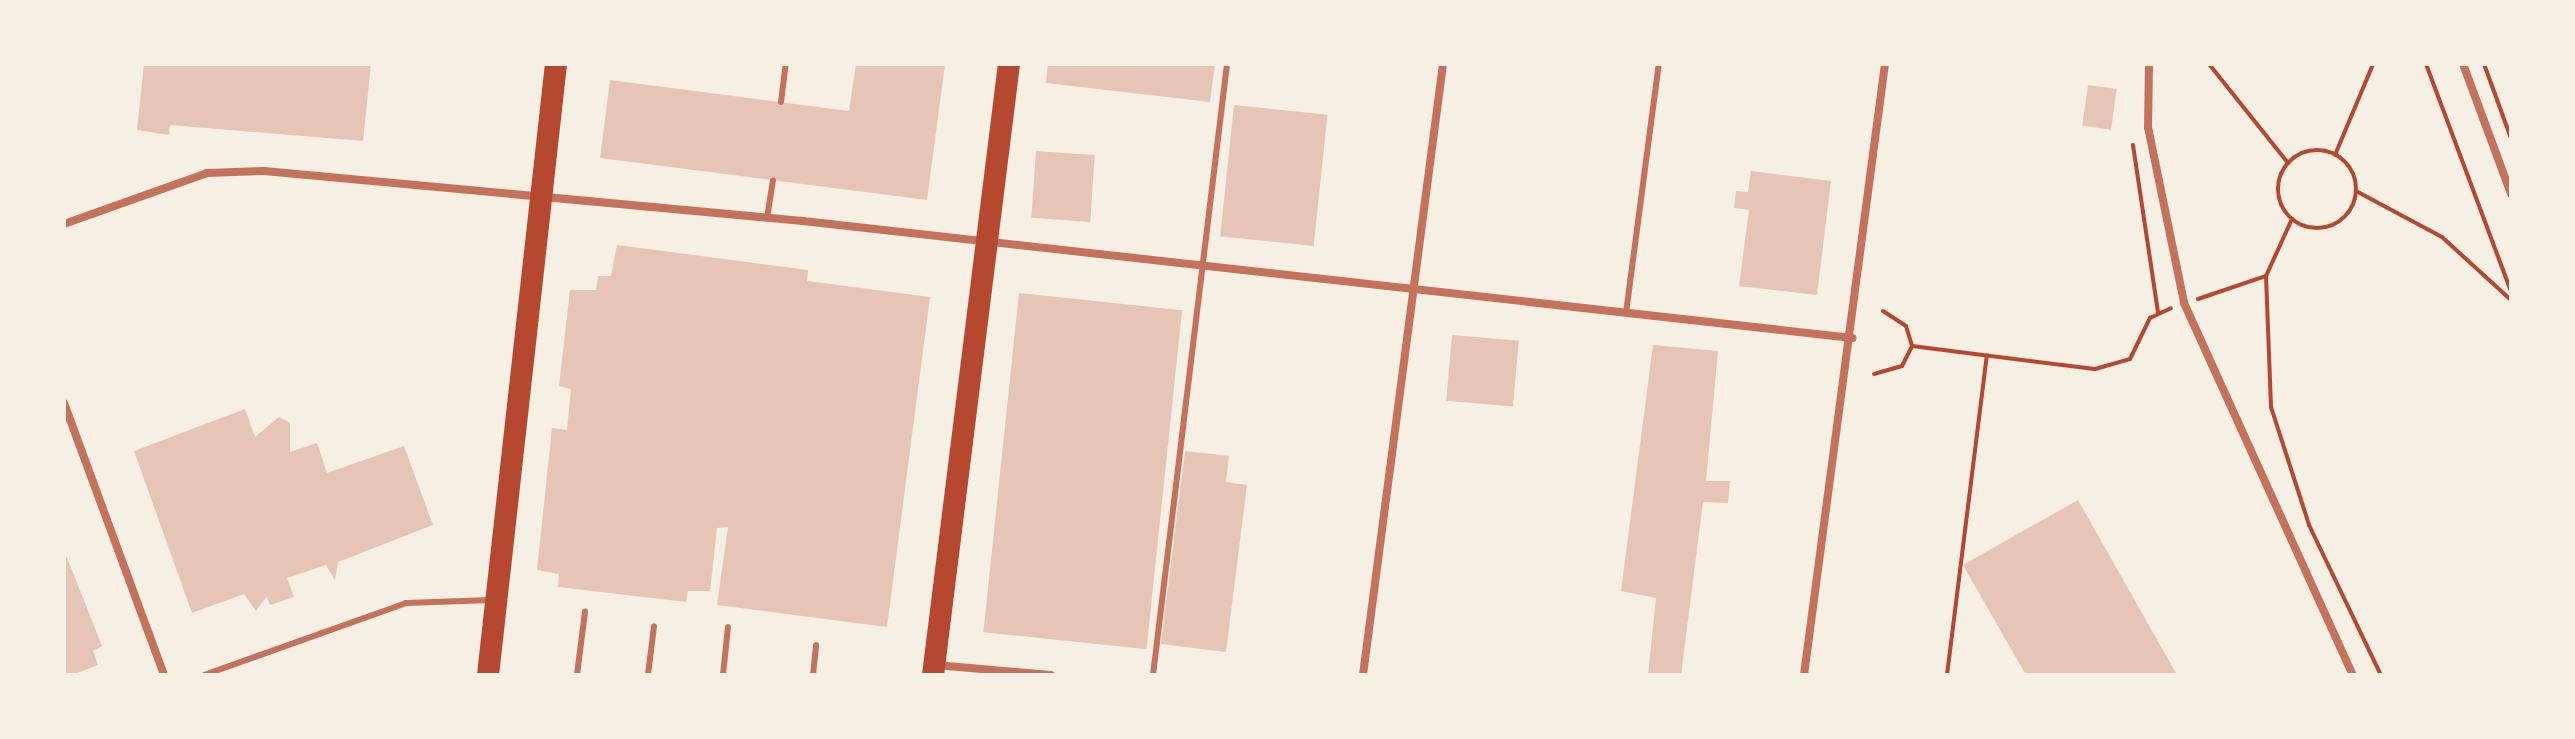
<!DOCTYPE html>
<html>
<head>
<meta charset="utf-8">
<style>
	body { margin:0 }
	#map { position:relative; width:2575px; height:739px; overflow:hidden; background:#f6efe4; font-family:"Work Sans",sans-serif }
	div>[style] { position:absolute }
	.building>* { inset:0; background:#e6c5b7; transform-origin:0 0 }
	.path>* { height:4px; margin:-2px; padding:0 2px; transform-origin:2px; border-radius:2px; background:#b5482f }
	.path>.ring { margin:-2px; padding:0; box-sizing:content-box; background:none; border:4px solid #b5482f; border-radius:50% }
	.service>* { height:6px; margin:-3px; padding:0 3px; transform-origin:3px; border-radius:3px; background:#c5725c }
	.minor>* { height:8px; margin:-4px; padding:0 4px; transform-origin:4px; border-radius:4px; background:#c5725c }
	.trunk>* { height:22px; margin:-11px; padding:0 11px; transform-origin:11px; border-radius:11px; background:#b5482f }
	span { translate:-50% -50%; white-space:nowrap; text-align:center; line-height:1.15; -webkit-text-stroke:7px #f6efe4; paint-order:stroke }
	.frame { position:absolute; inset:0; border:66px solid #f6efe4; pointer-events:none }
</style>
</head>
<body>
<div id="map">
	<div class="building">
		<i style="clip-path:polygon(144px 64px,371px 64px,363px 141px,170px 125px,169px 135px,137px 130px)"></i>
		<i style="clip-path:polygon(856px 64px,945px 64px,927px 200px,600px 158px,610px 80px,849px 111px)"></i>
		<i style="clip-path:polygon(1048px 64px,1215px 64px,1210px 102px,1046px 83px)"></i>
		<i style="left:2088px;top:85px;width:29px;height:41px;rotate:8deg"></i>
		<i style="left:1234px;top:105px;width:94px;height:132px;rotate:6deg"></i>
		<i style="left:1036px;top:151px;width:59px;height:67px;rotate:4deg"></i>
		<i style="clip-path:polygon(1751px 171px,1831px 181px,1817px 295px,1739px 286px,1749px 210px,1734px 208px,1736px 191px,1748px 192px)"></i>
		<i style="clip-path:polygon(617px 245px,808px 270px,807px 281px,930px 297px,887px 627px,717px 605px,728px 527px,717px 528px,710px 591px,688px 591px,686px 602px,558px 587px,559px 574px,537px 570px,552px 428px,567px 430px,571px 389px,559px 386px,570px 290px,596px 290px,598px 276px,611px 276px)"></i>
		<i style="left:1019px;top:293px;width:164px;height:341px;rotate:6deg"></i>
		<i style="left:1452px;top:335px;width:67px;height:66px;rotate:5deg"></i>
		<i style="clip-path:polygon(1653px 345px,1718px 351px,1706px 481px,1730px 481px,1728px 503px,1703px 502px,1681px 675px,1648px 675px,1656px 598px,1621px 591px)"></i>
		<i style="clip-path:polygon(245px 409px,255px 437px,279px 417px,290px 423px,290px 452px,317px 443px,327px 473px,404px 446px,433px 525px,338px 562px,335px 580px,326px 565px,287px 578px,294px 597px,270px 605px,267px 596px,256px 611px,244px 594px,192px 613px,134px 451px)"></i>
		<i style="clip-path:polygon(1185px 451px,1229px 456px,1226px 482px,1247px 485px,1226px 652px,1161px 644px)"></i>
		<i style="clip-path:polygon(2078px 500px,2177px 675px,2026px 675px,1963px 565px)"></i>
		<i style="clip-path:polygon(64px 550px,102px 646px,93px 651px,98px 665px,72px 675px,64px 675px)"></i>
	</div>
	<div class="path">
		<i style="left:2209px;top:64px;width:127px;rotate:51.4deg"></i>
		<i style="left:2426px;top:64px;width:242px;rotate:69.5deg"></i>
		<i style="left:2484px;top:64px;width:79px;rotate:70deg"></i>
		<i style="left:2133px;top:145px;width:169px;rotate:81.5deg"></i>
		<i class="ring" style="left:2278px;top:150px;width:74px;height:74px"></i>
		<i style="left:2335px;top:155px;width:99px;rotate:-67.3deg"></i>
		<i style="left:2356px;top:191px;width:98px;rotate:28.1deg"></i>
		<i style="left:2442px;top:237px;width:93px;rotate:42.4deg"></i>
		<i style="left:2292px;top:219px;width:63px;rotate:114.5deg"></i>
		<i style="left:2266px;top:276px;width:131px;rotate:87.8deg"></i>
		<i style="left:2271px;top:407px;width:124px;rotate:72.1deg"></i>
		<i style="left:2309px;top:525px;width:166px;rotate:64.4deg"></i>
		<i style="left:2198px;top:299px;width:72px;rotate:-18.7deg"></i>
		<i style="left:1883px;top:311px;width:27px;rotate:33deg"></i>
		<i style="left:1906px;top:326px;width:21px;rotate:73deg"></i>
		<i style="left:1912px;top:346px;width:184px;rotate:7.2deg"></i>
		<i style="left:2095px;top:369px;width:36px;rotate:-16deg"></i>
		<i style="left:2130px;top:359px;width:46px;rotate:-64deg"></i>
		<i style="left:2150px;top:318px;width:23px;rotate:-25deg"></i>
		<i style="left:1874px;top:374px;width:29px;rotate:-16deg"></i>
		<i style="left:1902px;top:366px;width:22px;rotate:-63deg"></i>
		<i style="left:1947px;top:675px;width:322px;rotate:-82.9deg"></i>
	</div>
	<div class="service">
		<i style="left:781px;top:102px;width:38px;rotate:-83deg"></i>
		<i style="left:767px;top:218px;width:38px;rotate:-81deg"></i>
		<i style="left:1626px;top:313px;width:251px;rotate:-82.5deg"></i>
		<i style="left:204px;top:675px;width:214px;rotate:-19.6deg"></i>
		<i style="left:406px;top:603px;width:85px;rotate:-2deg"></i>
		<i style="left:577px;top:675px;width:64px;rotate:-82.8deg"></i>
		<i style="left:648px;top:675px;width:49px;rotate:-83deg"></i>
		<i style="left:723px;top:675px;width:48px;rotate:-84.1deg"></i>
		<i style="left:813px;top:675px;width:30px;rotate:-84deg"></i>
		<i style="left:1153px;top:675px;width:615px;rotate:-83.09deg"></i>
	</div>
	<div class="minor">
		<i style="left:2149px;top:64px;width:63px;rotate:90.9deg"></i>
		<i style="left:2148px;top:127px;width:180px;rotate:78.4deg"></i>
		<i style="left:2184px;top:303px;width:409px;rotate:65.6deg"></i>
		<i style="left:2463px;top:64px;width:139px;rotate:69.7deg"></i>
		<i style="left:64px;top:224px;width:152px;rotate:-19.6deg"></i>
		<i style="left:207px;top:173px;width:57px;rotate:-2deg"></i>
		<i style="left:264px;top:171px;width:541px;rotate:5.3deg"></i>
		<i style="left:803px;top:221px;width:1056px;rotate:6.36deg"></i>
		<i style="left:64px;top:403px;width:290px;rotate:69.8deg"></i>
		<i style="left:936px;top:665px;width:115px;rotate:5deg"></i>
		<i style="left:1363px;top:675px;width:616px;rotate:-82.54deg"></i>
		<i style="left:1804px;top:675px;width:616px;rotate:-82.45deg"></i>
	</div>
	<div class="trunk">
		<i style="left:488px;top:675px;width:615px;rotate:-83.65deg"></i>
		<i style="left:933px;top:675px;width:616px;rotate:-82.91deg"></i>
	</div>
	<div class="frame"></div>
</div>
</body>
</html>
